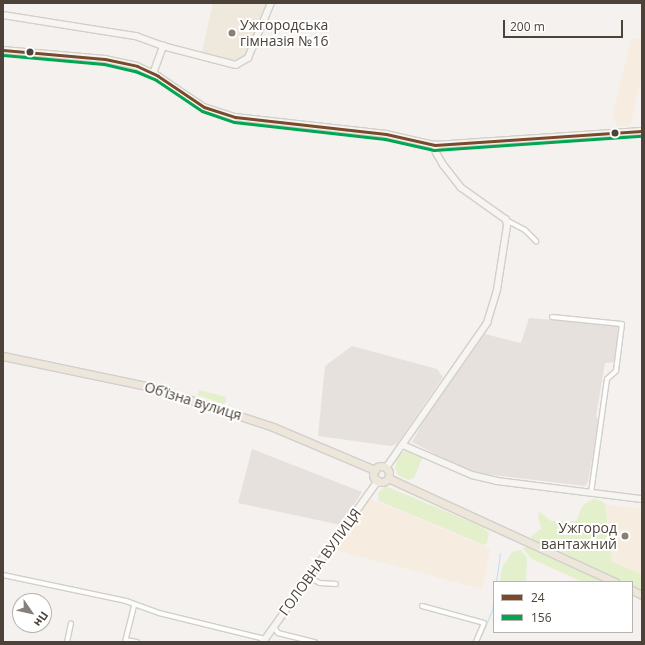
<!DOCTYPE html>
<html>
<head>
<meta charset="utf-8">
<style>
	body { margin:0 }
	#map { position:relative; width:645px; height:645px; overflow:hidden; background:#f4f1ee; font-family:"Open Sans",sans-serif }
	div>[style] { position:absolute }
	.commercial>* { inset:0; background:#f7ece0 }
	.industrial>* { inset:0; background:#e6e1dd }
	.education>* { inset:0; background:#efe8dd }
	.green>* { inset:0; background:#e4efcc }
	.stream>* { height:1px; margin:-0.5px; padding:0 0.5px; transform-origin:0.5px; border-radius:0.5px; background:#bbe2f4 }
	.roads { filter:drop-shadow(1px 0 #d2cfcb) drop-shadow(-1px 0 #d2cfcb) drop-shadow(0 1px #d2cfcb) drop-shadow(0 -1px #d2cfcb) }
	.street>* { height:4px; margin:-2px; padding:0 2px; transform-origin:2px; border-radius:2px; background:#fdfdfc }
	.secondary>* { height:5.5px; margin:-2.75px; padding:0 2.75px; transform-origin:2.75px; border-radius:2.75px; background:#f7f5f1 }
	.highway>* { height:7px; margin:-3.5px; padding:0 3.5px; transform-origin:3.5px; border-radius:3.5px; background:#ede6db }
	.highway>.ring { margin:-3.5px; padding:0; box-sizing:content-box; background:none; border:7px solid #ede6db; border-radius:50% }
	.bus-1>* { height:3px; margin:-1.5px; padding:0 1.5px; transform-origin:1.5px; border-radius:1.5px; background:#7a4b2a }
	.bus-2>* { height:3px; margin:-1.5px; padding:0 1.5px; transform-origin:1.5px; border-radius:1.5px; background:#00a651 }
	.dots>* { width:11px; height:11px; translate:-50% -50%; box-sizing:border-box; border:2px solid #fff; border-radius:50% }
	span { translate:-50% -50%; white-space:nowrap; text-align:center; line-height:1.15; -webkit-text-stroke:4px #fff; paint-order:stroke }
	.poi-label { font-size:14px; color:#4c4238 }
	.left { translate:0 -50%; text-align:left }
	.right { translate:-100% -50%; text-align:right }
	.street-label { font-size:14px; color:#4c4238 }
	.frame { position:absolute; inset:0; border:4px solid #4c4238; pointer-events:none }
	.legend { position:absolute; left:493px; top:581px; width:140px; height:52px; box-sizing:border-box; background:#fff; border:1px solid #b7b3af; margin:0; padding:5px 7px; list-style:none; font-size:12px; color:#4c4238 }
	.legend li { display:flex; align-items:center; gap:8px; height:20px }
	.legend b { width:20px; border:1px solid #b7b3af }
	.north { position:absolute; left:12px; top:593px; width:40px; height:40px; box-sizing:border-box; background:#fff; border:1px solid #b7b3af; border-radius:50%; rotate:124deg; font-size:11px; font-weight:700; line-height:16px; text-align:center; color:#4c4238 }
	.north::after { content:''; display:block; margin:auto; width:14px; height:18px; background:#877f78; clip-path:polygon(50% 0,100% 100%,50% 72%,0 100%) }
	.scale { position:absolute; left:503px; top:20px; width:120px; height:18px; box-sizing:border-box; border:2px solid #4c4238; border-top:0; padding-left:5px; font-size:12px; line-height:14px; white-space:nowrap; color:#4c4238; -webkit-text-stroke:3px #fff; paint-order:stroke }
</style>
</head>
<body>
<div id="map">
	<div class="commercial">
		<i style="clip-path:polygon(631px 38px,642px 40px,642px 74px,630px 126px,616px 126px,615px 119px,612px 119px)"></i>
		<i style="clip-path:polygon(369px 498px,490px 549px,482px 589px,335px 550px)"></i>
		<i style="clip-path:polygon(605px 504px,642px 509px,642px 574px,612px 562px)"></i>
	</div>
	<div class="industrial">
		<i style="clip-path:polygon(529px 318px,618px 325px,616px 362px,605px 363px,596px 416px,599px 421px,588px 482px,585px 486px,477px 473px,464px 469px,412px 442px,426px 417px,485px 334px,521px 343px)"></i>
		<i style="clip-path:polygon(352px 346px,437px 369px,443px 377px,397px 444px,391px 446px,318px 436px,325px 366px)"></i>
		<i style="clip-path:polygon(252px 449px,362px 492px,341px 525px,238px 503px)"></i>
	</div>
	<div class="education">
		<i style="clip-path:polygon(213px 3px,268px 3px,245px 59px,238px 64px,202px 52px)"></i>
	</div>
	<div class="green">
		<i style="clip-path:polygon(199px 390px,226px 397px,226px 402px,223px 404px,198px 395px)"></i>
		<i style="clip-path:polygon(405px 451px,422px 458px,414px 478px,409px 480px,398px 475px,395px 469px,397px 458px)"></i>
		<i style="clip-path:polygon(385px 486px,483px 527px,489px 533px,487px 543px,484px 545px,379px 501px,378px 493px)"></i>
		<i style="clip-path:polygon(593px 499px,602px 501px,605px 504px,612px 562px,642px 574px,642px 590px,632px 586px,632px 582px,624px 582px,532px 539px,531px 536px,541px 529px,538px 516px,540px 512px,551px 521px,576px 521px,583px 505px)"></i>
		<i style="clip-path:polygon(526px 547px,547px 556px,604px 582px,583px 582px,532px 559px,523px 549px)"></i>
		<i style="clip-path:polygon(521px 550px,527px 558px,526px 582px,500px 582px,502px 568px,512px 552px)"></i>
	</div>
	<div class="stream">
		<i style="left:496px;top:582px;width:29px;rotate:-82deg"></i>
		<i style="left:481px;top:636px;width:28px;rotate:-67deg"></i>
		<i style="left:492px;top:610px;width:13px;rotate:-81deg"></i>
	</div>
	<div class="roads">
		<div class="street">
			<i style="left:506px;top:220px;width:21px;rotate:28deg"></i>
			<i style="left:525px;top:230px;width:16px;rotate:45deg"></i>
			<i style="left:552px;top:317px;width:70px;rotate:5.7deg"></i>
			<i style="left:622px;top:324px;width:47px;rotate:97.3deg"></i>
			<i style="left:616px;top:371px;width:12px;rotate:138deg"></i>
			<i style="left:607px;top:379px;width:115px;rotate:98deg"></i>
			<i style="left:3px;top:575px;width:126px;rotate:11.9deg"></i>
			<i style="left:126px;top:601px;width:35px;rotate:20deg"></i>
			<i style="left:159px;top:613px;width:109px;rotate:13.8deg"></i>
			<i style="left:310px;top:578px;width:11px;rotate:27deg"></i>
			<i style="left:320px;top:583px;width:16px;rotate:4deg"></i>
			<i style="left:422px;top:606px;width:64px;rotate:15.3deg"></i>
			<i style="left:484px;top:623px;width:21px;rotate:113deg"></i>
			<i style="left:274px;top:627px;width:7px;rotate:56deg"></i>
			<i style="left:278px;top:633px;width:38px;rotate:14deg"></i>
			<i style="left:126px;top:640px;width:11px;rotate:10deg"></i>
			<i style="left:67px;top:642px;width:19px;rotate:-78deg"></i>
			<i style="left:125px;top:642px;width:38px;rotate:-76deg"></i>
		</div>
		<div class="secondary">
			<i style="left:3px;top:15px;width:135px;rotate:9deg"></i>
			<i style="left:136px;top:36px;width:29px;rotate:20deg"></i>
			<i style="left:163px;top:46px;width:75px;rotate:14.6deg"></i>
			<i style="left:236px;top:65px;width:14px;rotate:-30deg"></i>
			<i style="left:248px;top:58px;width:60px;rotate:-67.3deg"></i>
			<i style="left:3px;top:50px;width:102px;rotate:5deg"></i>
			<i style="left:105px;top:59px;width:33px;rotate:12deg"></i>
			<i style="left:137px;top:66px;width:23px;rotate:25deg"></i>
			<i style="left:158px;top:76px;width:55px;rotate:34deg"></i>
			<i style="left:204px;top:107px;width:33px;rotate:18deg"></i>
			<i style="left:235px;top:117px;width:152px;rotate:6.4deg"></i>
			<i style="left:386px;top:134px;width:50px;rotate:12.7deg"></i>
			<i style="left:435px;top:145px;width:207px;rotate:-3.9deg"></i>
			<i style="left:153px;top:74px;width:30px;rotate:-70deg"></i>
			<i style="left:403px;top:445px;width:75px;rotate:23.5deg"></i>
			<i style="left:472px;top:475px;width:26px;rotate:13deg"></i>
			<i style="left:497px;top:481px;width:146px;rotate:7.1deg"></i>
			<i style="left:386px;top:468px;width:177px;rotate:-55.1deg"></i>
			<i style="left:487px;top:323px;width:34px;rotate:-73deg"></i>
			<i style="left:497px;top:290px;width:65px;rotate:-81.1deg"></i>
			<i style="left:507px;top:226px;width:6px;rotate:-99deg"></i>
			<i style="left:506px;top:220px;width:55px;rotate:-144.6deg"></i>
			<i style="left:461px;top:188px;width:29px;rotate:-128deg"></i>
			<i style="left:443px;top:165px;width:14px;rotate:-120deg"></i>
			<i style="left:436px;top:153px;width:8px;rotate:-97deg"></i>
			<i style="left:263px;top:642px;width:198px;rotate:-54.5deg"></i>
		</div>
		<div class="highway">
			<i style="left:3px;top:356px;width:147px;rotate:11.8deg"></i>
			<i style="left:147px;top:386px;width:43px;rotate:17.6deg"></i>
			<i style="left:188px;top:399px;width:89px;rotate:18.2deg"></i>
			<i style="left:273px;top:427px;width:111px;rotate:22.9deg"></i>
			<i class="ring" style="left:373px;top:466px;width:9px;height:9px"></i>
			<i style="left:388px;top:478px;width:250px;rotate:24.6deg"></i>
			<i style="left:632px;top:590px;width:11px;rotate:27deg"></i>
		</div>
	</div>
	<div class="bus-1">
		<i style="left:3px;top:50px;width:102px;rotate:5deg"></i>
		<i style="left:105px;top:59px;width:33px;rotate:12deg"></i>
		<i style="left:137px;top:66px;width:23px;rotate:25deg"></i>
		<i style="left:158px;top:76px;width:55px;rotate:34deg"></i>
		<i style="left:204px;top:107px;width:33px;rotate:18deg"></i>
		<i style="left:235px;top:117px;width:152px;rotate:6.4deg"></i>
		<i style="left:386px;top:134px;width:50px;rotate:12.7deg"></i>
		<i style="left:435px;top:145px;width:207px;rotate:-3.9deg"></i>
	</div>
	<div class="bus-2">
		<i style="left:3px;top:55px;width:101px;rotate:5.1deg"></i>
		<i style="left:104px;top:64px;width:32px;rotate:13deg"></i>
		<i style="left:135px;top:71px;width:23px;rotate:23deg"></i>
		<i style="left:156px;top:80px;width:55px;rotate:34deg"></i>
		<i style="left:202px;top:111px;width:34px;rotate:19deg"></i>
		<i style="left:234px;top:122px;width:152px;rotate:6.4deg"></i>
		<i style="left:385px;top:139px;width:50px;rotate:12.7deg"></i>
		<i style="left:434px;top:150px;width:208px;rotate:-3.9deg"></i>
	</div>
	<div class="dots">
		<i style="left:232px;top:33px;background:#877f78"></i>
		<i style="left:30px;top:52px;background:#4c4238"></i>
		<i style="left:615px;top:133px;background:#4c4238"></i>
		<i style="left:625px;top:536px;background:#877f78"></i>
	</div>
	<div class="poi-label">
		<span class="left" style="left:240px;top:33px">Ужгородська<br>гімназія №16</span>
		<span class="right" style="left:617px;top:536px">Ужгород<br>вантажний</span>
	</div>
	<div class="street-label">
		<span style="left:193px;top:401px;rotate:17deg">Обʼїзна вулиця</span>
		<span style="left:320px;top:562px;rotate:-54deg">ГОЛОВНА ВУЛИЦЯ</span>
	</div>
	<div class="frame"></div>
	<ul class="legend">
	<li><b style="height:5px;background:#7a4b2a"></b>24</li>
	<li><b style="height:5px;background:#00a651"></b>156</li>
	</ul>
	<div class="north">Пн</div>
	<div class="scale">200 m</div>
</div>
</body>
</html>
